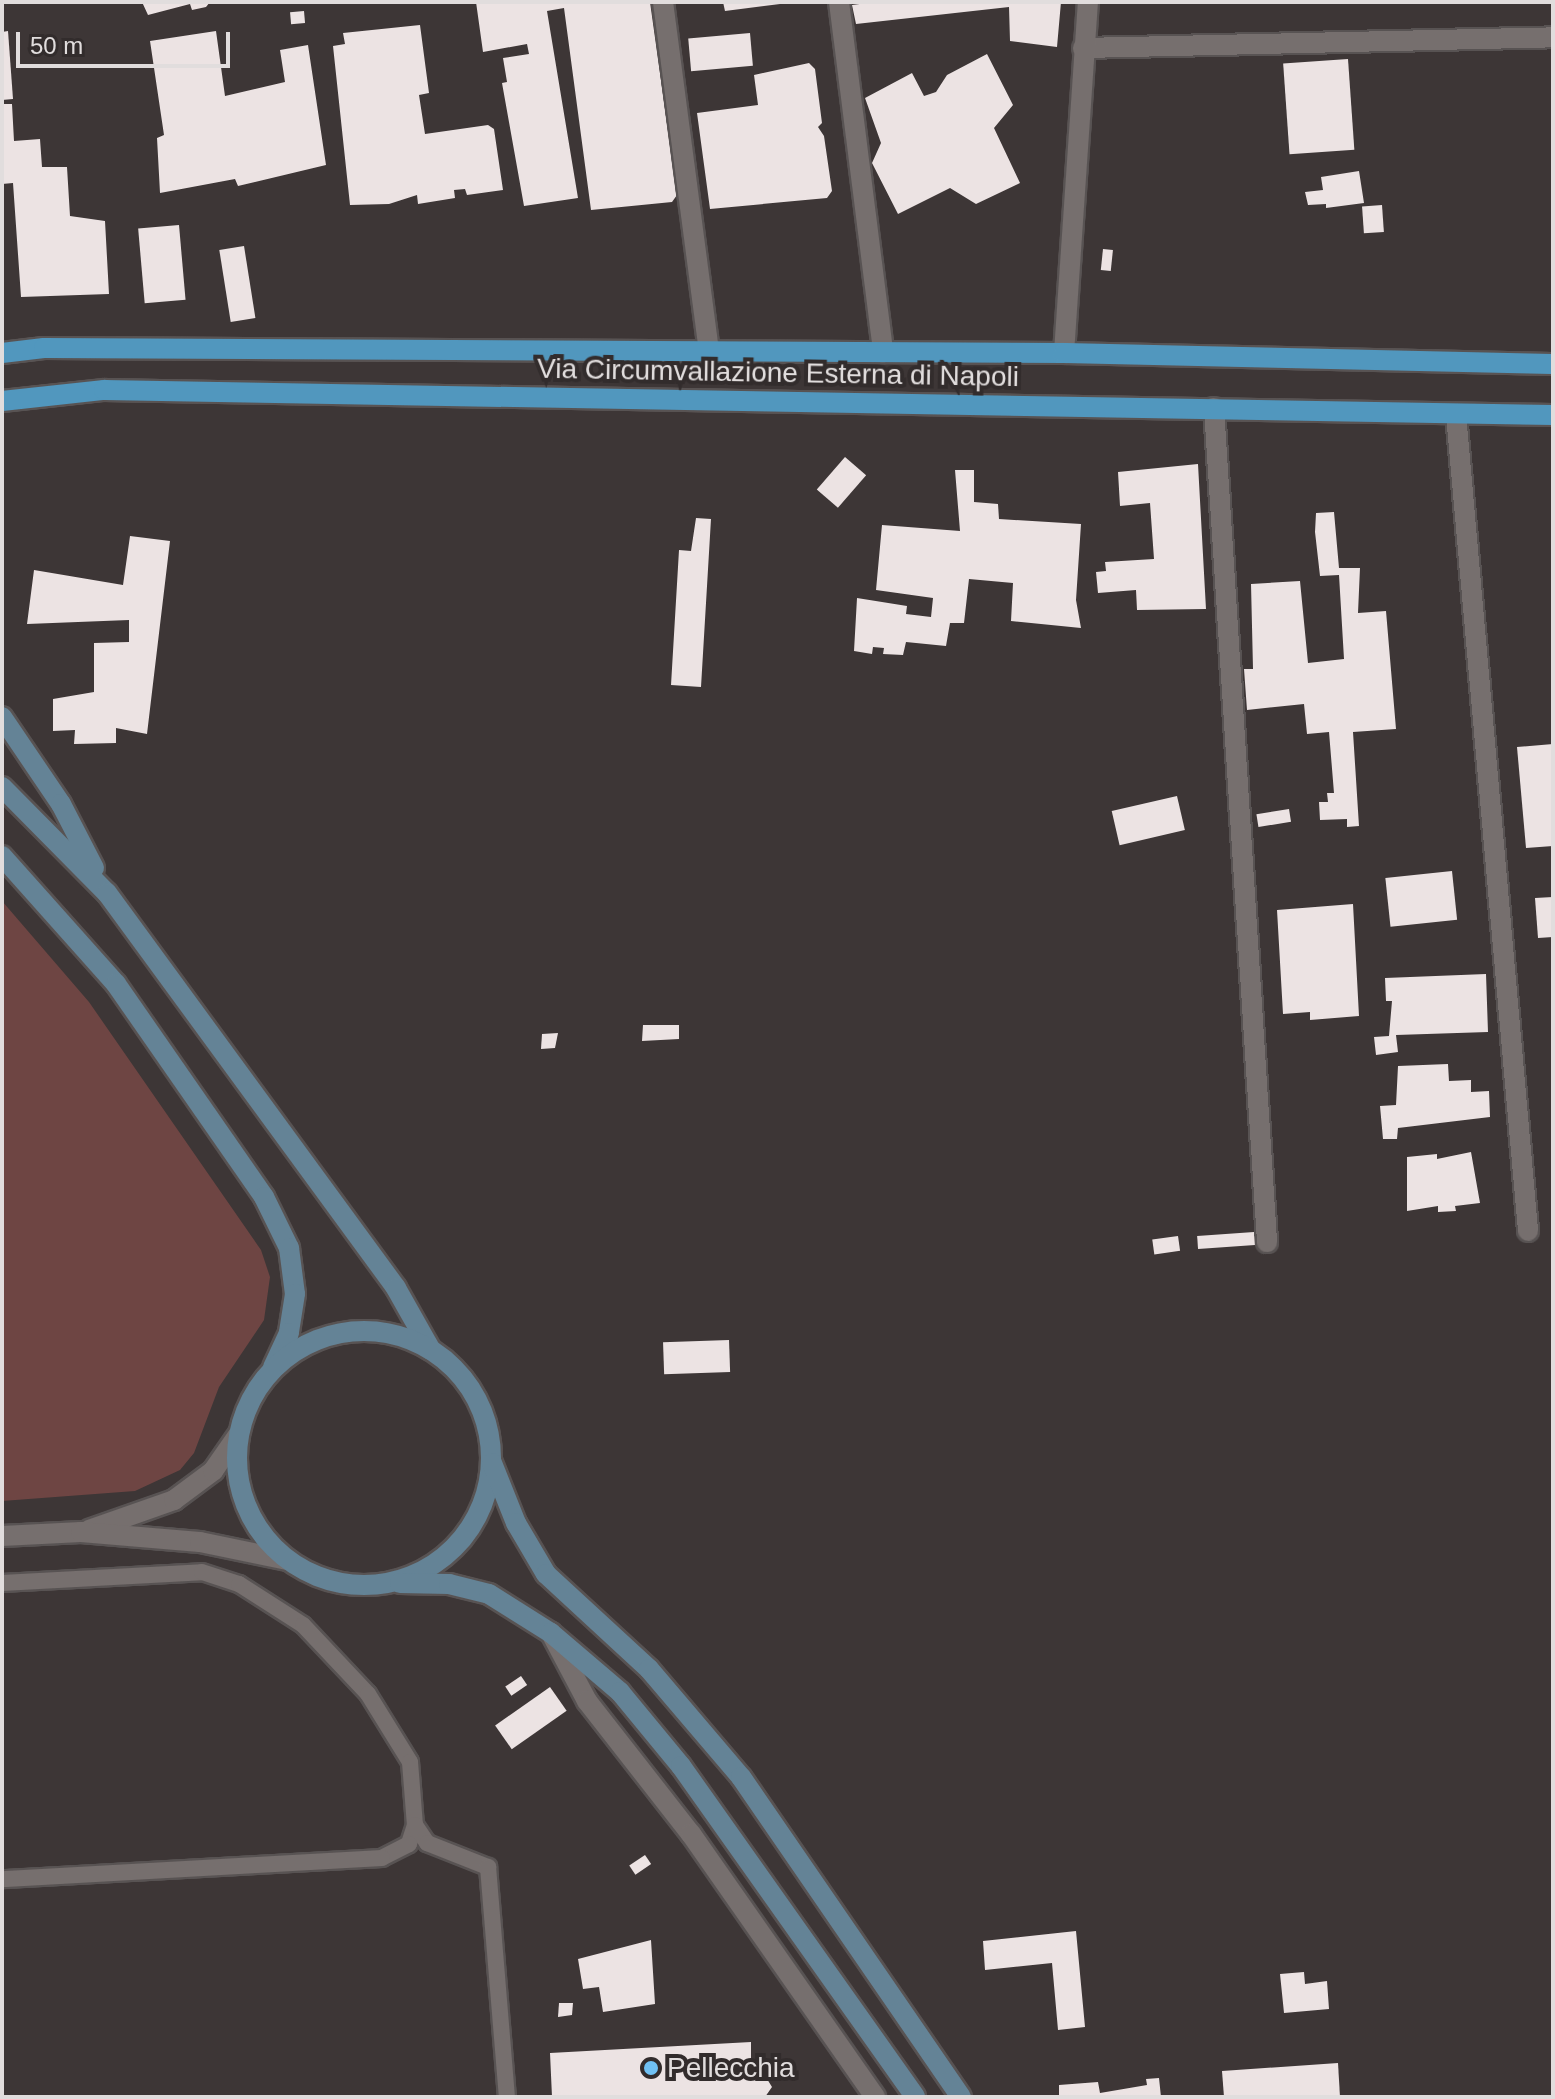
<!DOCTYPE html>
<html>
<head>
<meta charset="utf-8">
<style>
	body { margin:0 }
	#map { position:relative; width:1555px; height:2099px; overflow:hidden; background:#3d3636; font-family:Arial,sans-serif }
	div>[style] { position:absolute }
	.green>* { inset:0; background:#6e4543 }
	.building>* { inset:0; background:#ece3e3; transform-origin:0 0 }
	.roads { filter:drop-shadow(2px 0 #585353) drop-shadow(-2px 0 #585353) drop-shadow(0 2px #585353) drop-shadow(0 -2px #585353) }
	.lane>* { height:16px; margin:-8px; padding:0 8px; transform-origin:8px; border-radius:8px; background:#766f6e }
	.street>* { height:20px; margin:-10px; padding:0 10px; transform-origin:10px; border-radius:10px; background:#766f6e }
	.secondary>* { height:20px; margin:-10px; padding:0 10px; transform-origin:10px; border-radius:10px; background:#648396 }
	.secondary>.ring { margin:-10px; padding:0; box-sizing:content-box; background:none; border:20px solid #648396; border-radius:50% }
	.primary>* { height:20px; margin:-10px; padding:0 10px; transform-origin:10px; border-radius:10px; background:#5197be }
	.dots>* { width:22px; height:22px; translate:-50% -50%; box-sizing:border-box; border:4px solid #322c2c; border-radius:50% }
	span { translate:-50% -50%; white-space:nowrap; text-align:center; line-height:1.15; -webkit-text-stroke:8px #322c2c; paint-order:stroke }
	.street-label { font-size:28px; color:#e1dddd }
	.poi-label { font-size:28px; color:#e1dddd }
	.left { translate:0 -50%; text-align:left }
	.frame { position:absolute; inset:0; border:4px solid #e1dddd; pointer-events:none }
	.scale { position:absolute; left:16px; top:32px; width:214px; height:36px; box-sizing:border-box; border:4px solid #e1dddd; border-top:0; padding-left:10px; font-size:24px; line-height:28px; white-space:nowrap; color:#e1dddd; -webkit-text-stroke:6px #322c2c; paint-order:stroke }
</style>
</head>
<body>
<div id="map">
	<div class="green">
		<i style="clip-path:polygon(2px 901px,89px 1002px,261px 1250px,270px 1277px,264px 1320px,219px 1387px,194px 1453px,180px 1470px,135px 1491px,2px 1501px)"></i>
	</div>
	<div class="building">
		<i style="clip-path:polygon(142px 2px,210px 2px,206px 7px,192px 10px,190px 4px,148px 15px)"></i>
		<i style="clip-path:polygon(476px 2px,650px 2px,677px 195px,672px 202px,591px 210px,564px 8px,547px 11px,578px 198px,524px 206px,502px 83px,507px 82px,503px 58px,529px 54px,527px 44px,483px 52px)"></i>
		<i style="clip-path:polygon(723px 2px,780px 2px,780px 4px,725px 11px)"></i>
		<i style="clip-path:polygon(875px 2px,1061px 2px,1057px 47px,1010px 41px,1009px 7px,856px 24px,852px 5px)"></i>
		<i style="left:304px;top:11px;width:12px;height:14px;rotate:85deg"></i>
		<i style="clip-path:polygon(420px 25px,429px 93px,419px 95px,425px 134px,488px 125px,494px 129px,503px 190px,467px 195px,465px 189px,454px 190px,455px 198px,418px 204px,417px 195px,389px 204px,350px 205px,333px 46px,345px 44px,343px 33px)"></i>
		<i style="clip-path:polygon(8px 31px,13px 99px,2px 100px,2px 32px)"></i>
		<i style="clip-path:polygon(216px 31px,225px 96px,285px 82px,280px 50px,308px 45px,326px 165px,238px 186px,235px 179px,160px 193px,157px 138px,164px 135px,150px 41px)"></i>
		<i style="left:750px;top:33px;width:33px;height:62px;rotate:85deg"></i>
		<i style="clip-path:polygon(987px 54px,1013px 105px,994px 128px,1020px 183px,976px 204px,950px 188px,898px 214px,872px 163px,881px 143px,865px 98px,912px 73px,924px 96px,936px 92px,947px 75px)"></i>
		<i style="left:1348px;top:59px;width:91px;height:65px;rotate:86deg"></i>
		<i style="clip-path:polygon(809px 63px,815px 69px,822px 123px,818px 127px,824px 136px,832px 191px,827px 198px,710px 209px,697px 113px,758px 105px,754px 75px)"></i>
		<i style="clip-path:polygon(2px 104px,12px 104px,14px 141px,40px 139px,42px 167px,67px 167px,70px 216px,105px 221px,109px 294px,21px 297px,13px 183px,2px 184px)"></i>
		<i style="clip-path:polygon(1359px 171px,1364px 203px,1326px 208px,1326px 204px,1308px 205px,1305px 192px,1323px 190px,1321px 177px)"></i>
		<i style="left:1382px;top:205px;width:27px;height:20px;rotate:86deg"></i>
		<i style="left:179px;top:225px;width:75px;height:41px;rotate:85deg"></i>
		<i style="left:244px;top:246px;width:73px;height:25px;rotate:81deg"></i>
		<i style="left:1103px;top:249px;width:10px;height:21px;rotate:6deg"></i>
		<i style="left:845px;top:457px;width:28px;height:43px;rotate:41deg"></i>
		<i style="clip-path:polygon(1198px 464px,1206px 609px,1137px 610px,1136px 590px,1098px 593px,1096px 572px,1106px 571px,1105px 562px,1154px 559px,1150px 503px,1120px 506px,1118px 472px)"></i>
		<i style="clip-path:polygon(955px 470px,974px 470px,974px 502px,998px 504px,999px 519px,1081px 524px,1076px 600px,1081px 628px,1011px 621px,1013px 583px,969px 579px,964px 623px,950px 623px,946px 646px,906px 642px,903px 655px,883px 654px,884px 648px,873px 647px,872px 654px,854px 651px,857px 598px,907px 606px,906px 614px,931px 617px,933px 598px,876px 590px,882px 525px,960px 531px)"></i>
		<i style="clip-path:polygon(1334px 512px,1339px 568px,1360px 568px,1358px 613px,1386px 611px,1396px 729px,1353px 732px,1359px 826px,1347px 827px,1347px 819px,1320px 820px,1319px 802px,1328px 802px,1327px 793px,1334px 793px,1329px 732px,1307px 734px,1304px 704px,1247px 710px,1244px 669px,1253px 669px,1251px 584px,1300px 581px,1308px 663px,1344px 659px,1339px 575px,1320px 576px,1315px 532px,1316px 513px)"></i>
		<i style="clip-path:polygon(696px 518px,711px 519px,701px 687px,671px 685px,679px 550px,691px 551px)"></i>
		<i style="clip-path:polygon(130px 536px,170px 541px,147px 734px,116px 728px,116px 743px,74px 744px,75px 730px,53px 731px,53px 699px,94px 692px,94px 643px,129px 642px,129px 620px,27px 624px,34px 570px,123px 585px)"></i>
		<i style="clip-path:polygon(1553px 744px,1553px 846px,1526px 848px,1517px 747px)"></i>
		<i style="left:1177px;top:796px;width:35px;height:67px;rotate:77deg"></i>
		<i style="left:1289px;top:809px;width:13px;height:33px;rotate:81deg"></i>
		<i style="left:1452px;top:871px;width:49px;height:67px;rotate:84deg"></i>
		<i style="clip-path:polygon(1553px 897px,1553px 937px,1538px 938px,1535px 898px)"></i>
		<i style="clip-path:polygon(1353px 904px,1359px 1016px,1310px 1020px,1310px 1012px,1283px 1014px,1277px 910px)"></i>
		<i style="clip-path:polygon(1486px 974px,1488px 1032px,1396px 1035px,1398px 1052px,1376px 1055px,1374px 1037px,1389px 1036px,1392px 1001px,1386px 1001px,1385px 978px)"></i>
		<i style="clip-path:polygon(643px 1025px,679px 1025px,679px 1039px,642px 1041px)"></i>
		<i style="clip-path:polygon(558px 1033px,555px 1048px,541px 1049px,542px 1034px)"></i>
		<i style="clip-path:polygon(1448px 1064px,1449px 1081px,1471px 1080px,1471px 1092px,1489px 1091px,1490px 1117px,1398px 1128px,1397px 1139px,1383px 1139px,1380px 1106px,1396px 1105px,1398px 1066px)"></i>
		<i style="clip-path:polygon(1471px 1152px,1480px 1203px,1455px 1206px,1456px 1211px,1438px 1212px,1438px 1206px,1407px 1211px,1407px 1157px,1437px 1154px,1437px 1159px)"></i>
		<i style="left:1254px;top:1232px;width:13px;height:57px;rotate:86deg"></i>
		<i style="left:1178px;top:1236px;width:15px;height:26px;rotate:82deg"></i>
		<i style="left:729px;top:1340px;width:32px;height:66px;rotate:88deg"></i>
		<i style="left:521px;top:1676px;width:11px;height:19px;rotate:56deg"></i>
		<i style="left:550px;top:1687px;width:29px;height:67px;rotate:55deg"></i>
		<i style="left:645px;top:1855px;width:11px;height:19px;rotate:56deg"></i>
		<i style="clip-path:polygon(1076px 1931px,1085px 2027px,1058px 2030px,1052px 1963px,985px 1970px,983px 1941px)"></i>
		<i style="clip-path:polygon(651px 1940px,655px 2004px,603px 2012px,599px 1987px,583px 1989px,578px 1959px)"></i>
		<i style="clip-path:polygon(1304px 1972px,1305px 1984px,1327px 1981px,1329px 2009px,1284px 2013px,1280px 1974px)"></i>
		<i style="clip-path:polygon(559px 2003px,573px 2003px,572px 2015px,558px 2017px)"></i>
		<i style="clip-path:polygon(751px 2042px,751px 2071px,759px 2066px,772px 2087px,765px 2097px,552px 2097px,550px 2053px)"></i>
		<i style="clip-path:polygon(1338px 2063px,1340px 2097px,1224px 2097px,1222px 2071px)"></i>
		<i style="clip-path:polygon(1159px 2078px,1161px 2097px,1059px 2097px,1059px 2085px,1098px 2082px,1100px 2093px,1147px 2085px,1146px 2079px)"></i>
	</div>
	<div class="roads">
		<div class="lane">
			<i style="left:2px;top:1583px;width:200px;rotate:-3.1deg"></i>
			<i style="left:202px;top:1572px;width:39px;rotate:18deg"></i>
			<i style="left:239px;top:1584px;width:76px;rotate:32.6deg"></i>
			<i style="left:303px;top:1625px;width:95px;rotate:46.7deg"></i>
			<i style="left:368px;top:1694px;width:80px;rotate:58.3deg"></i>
			<i style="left:410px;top:1762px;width:63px;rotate:85.5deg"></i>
			<i style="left:415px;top:1825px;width:20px;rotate:108deg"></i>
			<i style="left:409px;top:1844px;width:30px;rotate:153deg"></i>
			<i style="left:382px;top:1858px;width:381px;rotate:176.8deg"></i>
			<i style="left:415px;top:1825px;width:22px;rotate:56deg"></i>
			<i style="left:427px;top:1843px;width:66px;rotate:21.5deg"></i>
			<i style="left:488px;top:1867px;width:231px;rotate:85.3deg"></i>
		</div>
		<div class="street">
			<i style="left:663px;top:2px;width:354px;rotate:82.5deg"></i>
			<i style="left:839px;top:2px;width:353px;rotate:82.8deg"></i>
			<i style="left:1083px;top:48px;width:470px;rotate:-1.3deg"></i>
			<i style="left:1064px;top:353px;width:352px;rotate:-86.1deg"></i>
			<i style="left:1214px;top:408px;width:836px;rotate:86.36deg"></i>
			<i style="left:1456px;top:414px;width:820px;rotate:84.96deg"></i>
			<i style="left:89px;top:1530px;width:90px;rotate:-19.4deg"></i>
			<i style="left:174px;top:1500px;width:49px;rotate:-36.6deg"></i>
			<i style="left:213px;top:1471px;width:44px;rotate:-55.2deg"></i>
			<i style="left:2px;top:1536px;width:79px;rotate:-2.9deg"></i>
			<i style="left:81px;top:1532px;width:119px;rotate:4.8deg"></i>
			<i style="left:200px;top:1542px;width:89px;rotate:11.7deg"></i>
			<i style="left:551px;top:1633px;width:77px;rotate:62.1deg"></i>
			<i style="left:587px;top:1701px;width:169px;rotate:52deg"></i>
			<i style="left:691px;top:1834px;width:321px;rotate:55deg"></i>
		</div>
		<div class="secondary">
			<i style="left:2px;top:717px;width:105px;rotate:55.9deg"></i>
			<i style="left:61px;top:804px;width:72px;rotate:62.7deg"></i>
			<i style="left:2px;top:787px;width:149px;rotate:45.3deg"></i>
			<i style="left:107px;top:893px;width:489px;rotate:53.8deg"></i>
			<i style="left:396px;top:1288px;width:71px;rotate:60.6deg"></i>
			<i style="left:2px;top:856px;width:171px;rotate:48.3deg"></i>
			<i style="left:116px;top:984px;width:259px;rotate:55.2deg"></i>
			<i style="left:264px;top:1197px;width:57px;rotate:63.9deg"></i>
			<i style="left:289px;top:1248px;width:46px;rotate:82.6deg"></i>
			<i style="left:295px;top:1294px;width:39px;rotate:99deg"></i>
			<i style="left:289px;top:1333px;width:38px;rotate:115deg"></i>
			<i class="ring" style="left:237px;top:1331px;width:234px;height:234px"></i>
			<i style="left:492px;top:1463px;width:65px;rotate:68.2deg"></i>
			<i style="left:516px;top:1523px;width:59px;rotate:59.5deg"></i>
			<i style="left:546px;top:1574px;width:140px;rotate:42.7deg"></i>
			<i style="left:649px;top:1669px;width:142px;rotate:49.6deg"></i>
			<i style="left:741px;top:1777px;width:388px;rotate:55.5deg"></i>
			<i style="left:400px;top:1583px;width:49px;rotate:1.2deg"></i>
			<i style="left:449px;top:1584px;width:41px;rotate:14deg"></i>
			<i style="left:489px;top:1594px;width:73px;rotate:32.2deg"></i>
			<i style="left:551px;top:1633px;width:91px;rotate:40.5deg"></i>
			<i style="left:620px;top:1692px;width:96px;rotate:50.5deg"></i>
			<i style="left:681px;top:1766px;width:405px;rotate:54.7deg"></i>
		</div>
		<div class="primary">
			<i style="left:2px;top:353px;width:42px;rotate:-6.8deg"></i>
			<i style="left:44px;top:348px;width:1020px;rotate:0.28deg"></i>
			<i style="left:1064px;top:353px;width:489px;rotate:1.3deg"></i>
			<i style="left:2px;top:401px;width:103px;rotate:-6.2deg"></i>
			<i style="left:104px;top:390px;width:1449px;rotate:0.99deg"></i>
		</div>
	</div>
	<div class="dots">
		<i style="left:651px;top:2068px;background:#70c1f4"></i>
	</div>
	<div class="street-label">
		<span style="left:778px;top:373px;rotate:1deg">Via Circumvallazione Esterna di Napoli</span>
	</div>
	<div class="poi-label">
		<span class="left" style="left:667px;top:2068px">Pellecchia</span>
	</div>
	<div class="frame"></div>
	<div class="scale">50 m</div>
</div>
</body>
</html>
